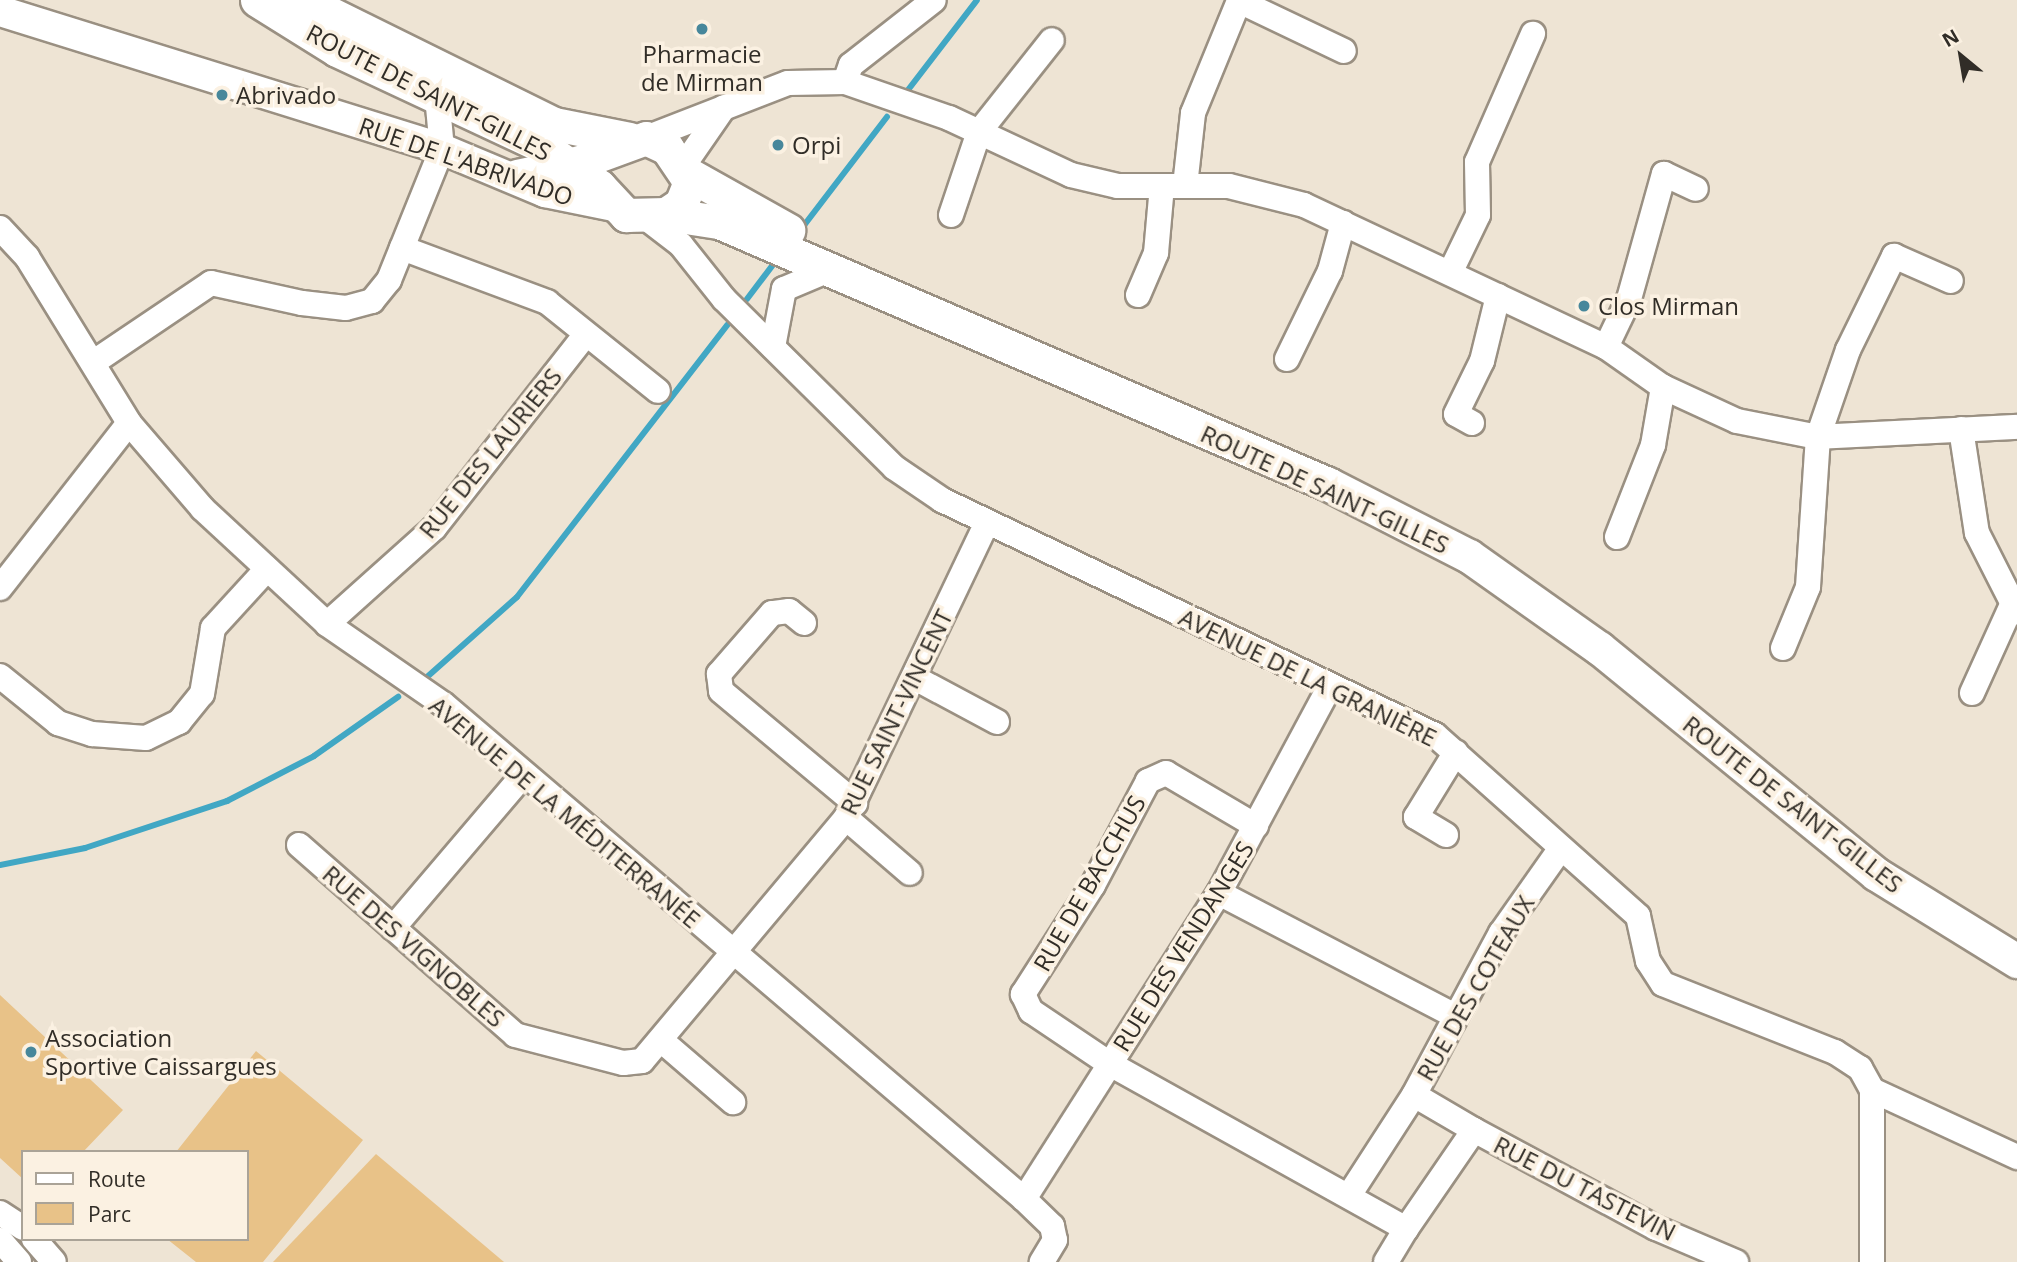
<!DOCTYPE html>
<html>
<head>
<meta charset="utf-8">
<style>
	body { margin:0 }
	#map { position:relative; width:2017px; height:1262px; overflow:hidden; background:#eee4d4; font-family:"Open Sans",sans-serif }
	div>[style] { position:absolute }
	.green>* { inset:0; background:#e8c288 }
	.stream>* { height:6px; margin:-3px; padding:0 3px; transform-origin:3px; border-radius:3px; background:#41a7c4 }
	.roads { filter:drop-shadow(2px 0 #9a9082) drop-shadow(-2px 0 #9a9082) drop-shadow(0 2px #9a9082) drop-shadow(0 -2px #9a9082) }
	.minor>* { height:24px; margin:-12px; padding:0 12px; transform-origin:12px; border-radius:12px; background:#fff }
	.tertiary>* { height:30px; margin:-15px; padding:0 15px; transform-origin:15px; border-radius:15px; background:#fff }
	.secondary>* { height:33px; margin:-16.5px; padding:0 16.5px; transform-origin:16.5px; border-radius:16.5px; background:#fff }
	.dots>* { width:19px; height:19px; translate:-50% -50%; box-sizing:border-box; border:4px solid #fbf1e2; border-radius:50% }
	span { translate:-50% -50%; white-space:nowrap; text-align:center; line-height:1.15; -webkit-text-stroke:7px #fbf1e2; paint-order:stroke }
	.poi-label { font-size:24px; color:#312d27 }
	.left { translate:0 -50%; text-align:left }
	.street-label { font-size:24px; color:#312d27 }
	.legend { position:absolute; left:21px; top:1150px; width:228px; height:91px; box-sizing:border-box; background:#fbf1e2; border:2px solid #aaa397; margin:0; padding:9px 12px; list-style:none; font-size:21px; color:#312d27 }
	.legend li { display:flex; align-items:center; gap:14px; height:35px }
	.legend b { width:35px; border:2px solid #aaa397 }
	.north { position:absolute; left:1926px; top:21px; width:70px; height:70px; -webkit-text-stroke:5px #fbf1e2; paint-order:stroke; rotate:330deg; font-size:19px; font-weight:700; line-height:28px; text-align:center; color:#312d27 }
	.north::after { content:''; display:block; margin:auto; width:24px; height:32px; background:#312d27; clip-path:polygon(50% 0,100% 100%,50% 72%,0 100%) }
</style>
</head>
<body>
<div id="map">
	<div class="green">
		<i style="clip-path:polygon(0 995px,123px 1110px,83px 1152px,23px 1152px,23px 1179px,0 1158px)"></i>
		<i style="clip-path:polygon(256px 1051px,363px 1140px,263px 1262px,196px 1262px,167px 1239px,247px 1239px,247px 1152px,176px 1152px)"></i>
		<i style="clip-path:polygon(376px 1154px,504px 1262px,273px 1262px)"></i>
	</div>
	<div class="stream">
		<i style="left:908px;top:90px;width:113px;rotate:-52.5deg"></i>
		<i style="left:802px;top:228px;width:140px;rotate:-52.6deg"></i>
		<i style="left:747px;top:299px;width:51px;rotate:-52.9deg"></i>
		<i style="left:427px;top:677px;width:120px;rotate:-41.6deg"></i>
		<i style="left:517px;top:597px;width:344px;rotate:-52.3deg"></i>
		<i style="left:0;top:865px;width:87px;rotate:-11.3deg"></i>
		<i style="left:85px;top:848px;width:150px;rotate:-18.3deg"></i>
		<i style="left:227px;top:801px;width:98px;rotate:-27.3deg"></i>
		<i style="left:314px;top:756px;width:103px;rotate:-35.1deg"></i>
	</div>
	<div class="roads">
		<div class="minor">
			<i style="left:845px;top:82px;width:18px;rotate:-71deg"></i>
			<i style="left:851px;top:65px;width:105px;rotate:-38.1deg"></i>
			<i style="left:646px;top:138px;width:152px;rotate:-21.2deg"></i>
			<i style="left:788px;top:83px;width:57px;rotate:-1deg"></i>
			<i style="left:845px;top:82px;width:110px;rotate:19.1deg"></i>
			<i style="left:949px;top:118px;width:135px;rotate:25deg"></i>
			<i style="left:1071px;top:175px;width:48px;rotate:13.2deg"></i>
			<i style="left:1118px;top:186px;width:111px"></i>
			<i style="left:1229px;top:186px;width:77px;rotate:14.2deg"></i>
			<i style="left:1304px;top:205px;width:334px;rotate:25.2deg"></i>
			<i style="left:1606px;top:347px;width:70px;rotate:35.1deg"></i>
			<i style="left:1663px;top:387px;width:81px;rotate:24.7deg"></i>
			<i style="left:1737px;top:421px;width:83px;rotate:11.2deg"></i>
			<i style="left:1818px;top:437px;width:199px;rotate:-2.9deg"></i>
			<i style="left:684px;top:165px;width:70px;rotate:-55.4deg"></i>
			<i style="left:1185px;top:186px;width:73px;rotate:-83.7deg"></i>
			<i style="left:1193px;top:113px;width:121px;rotate:-67.7deg"></i>
			<i style="left:1239px;top:1px;width:116px;rotate:25.5deg"></i>
			<i style="left:951px;top:215px;width:88px;rotate:-71.4deg"></i>
			<i style="left:979px;top:132px;width:117px;rotate:-51.6deg"></i>
			<i style="left:646px;top:218px;width:44px;rotate:37.6deg"></i>
			<i style="left:681px;top:245px;width:69px;rotate:51.5deg"></i>
			<i style="left:724px;top:299px;width:240px;rotate:44.7deg"></i>
			<i style="left:895px;top:468px;width:57px;rotate:34.2deg"></i>
			<i style="left:942px;top:500px;width:546px;rotate:25.49deg"></i>
			<i style="left:1435px;top:735px;width:272px;rotate:41.7deg"></i>
			<i style="left:1638px;top:916px;width:46px;rotate:77.5deg"></i>
			<i style="left:1648px;top:961px;width:27px;rotate:57deg"></i>
			<i style="left:1663px;top:984px;width:185px;rotate:21.6deg"></i>
			<i style="left:1835px;top:1052px;width:30px;rotate:33deg"></i>
			<i style="left:1860px;top:1068px;width:25px;rotate:61deg"></i>
			<i style="left:1872px;top:1090px;width:172px;rotate:90deg"></i>
			<i style="left:0;top:228px;width:40px;rotate:47deg"></i>
			<i style="left:27px;top:257px;width:195px;rotate:58.4deg"></i>
			<i style="left:129px;top:423px;width:113px;rotate:49.3deg"></i>
			<i style="left:203px;top:509px;width:169px;rotate:42.8deg"></i>
			<i style="left:327px;top:624px;width:141px;rotate:34.6deg"></i>
			<i style="left:443px;top:704px;width:763px;rotate:40.43deg"></i>
			<i style="left:1024px;top:1199px;width:39px;rotate:44deg"></i>
			<i style="left:1052px;top:1226px;width:14px;rotate:78deg"></i>
			<i style="left:1055px;top:1240px;width:26px;rotate:121deg"></i>
			<i style="left:402px;top:248px;width:155px;rotate:20.4deg"></i>
			<i style="left:547px;top:302px;width:142px;rotate:38.7deg"></i>
			<i style="left:1450px;top:273px;width:64px;rotate:-64.2deg"></i>
			<i style="left:1478px;top:215px;width:53px;rotate:-91.1deg"></i>
			<i style="left:1477px;top:162px;width:140px;rotate:-66.4deg"></i>
			<i style="left:1138px;top:295px;width:46px;rotate:-66.8deg"></i>
			<i style="left:1156px;top:253px;width:67px;rotate:-84.9deg"></i>
			<i style="left:773px;top:347px;width:59px;rotate:-79.3deg"></i>
			<i style="left:784px;top:289px;width:49px;rotate:-22.9deg"></i>
			<i style="left:1606px;top:347px;width:53px;rotate:-64.4deg"></i>
			<i style="left:1629px;top:299px;width:130px;rotate:-74.4deg"></i>
			<i style="left:1664px;top:174px;width:35px;rotate:25deg"></i>
			<i style="left:1287px;top:359px;width:98px;rotate:-64deg"></i>
			<i style="left:1330px;top:271px;width:50px;rotate:-74.8deg"></i>
			<i style="left:94px;top:362px;width:141px;rotate:-34deg"></i>
			<i style="left:211px;top:283px;width:93px;rotate:12.4deg"></i>
			<i style="left:302px;top:303px;width:44px;rotate:6.5deg"></i>
			<i style="left:346px;top:308px;width:27px;rotate:-15deg"></i>
			<i style="left:372px;top:301px;width:27px;rotate:-51deg"></i>
			<i style="left:389px;top:280px;width:141px;rotate:-68deg"></i>
			<i style="left:442px;top:149px;width:53px;rotate:-95.4deg"></i>
			<i style="left:1472px;top:423px;width:18px;rotate:-151deg"></i>
			<i style="left:1456px;top:414px;width:59px;rotate:-63.9deg"></i>
			<i style="left:1482px;top:361px;width:67px;rotate:-76.2deg"></i>
			<i style="left:1961px;top:429px;width:105px;rotate:81.3deg"></i>
			<i style="left:1977px;top:533px;width:89px;rotate:63.1deg"></i>
			<i style="left:1617px;top:537px;width:99px;rotate:-68.6deg"></i>
			<i style="left:1653px;top:445px;width:59px;rotate:-80.2deg"></i>
			<i style="left:0;top:588px;width:209px;rotate:-52deg"></i>
			<i style="left:804px;top:623px;width:19px;rotate:-141deg"></i>
			<i style="left:789px;top:611px;width:17px;rotate:173deg"></i>
			<i style="left:772px;top:613px;width:81px;rotate:131deg"></i>
			<i style="left:719px;top:674px;width:17px;rotate:83deg"></i>
			<i style="left:721px;top:691px;width:175px;rotate:39.9deg"></i>
			<i style="left:327px;top:624px;width:144px;rotate:-41.9deg"></i>
			<i style="left:434px;top:528px;width:246px;rotate:-51.9deg"></i>
			<i style="left:1783px;top:648px;width:66px;rotate:-67.7deg"></i>
			<i style="left:1808px;top:587px;width:150px;rotate:-86.2deg"></i>
			<i style="left:1818px;top:437px;width:92px;rotate:-71deg"></i>
			<i style="left:1848px;top:350px;width:105px;rotate:-63.9deg"></i>
			<i style="left:1894px;top:256px;width:62px;rotate:23.7deg"></i>
			<i style="left:0;top:676px;width:75px;rotate:39deg"></i>
			<i style="left:58px;top:723px;width:36px;rotate:18deg"></i>
			<i style="left:92px;top:734px;width:54px;rotate:4.2deg"></i>
			<i style="left:146px;top:738px;width:37px;rotate:-26deg"></i>
			<i style="left:179px;top:722px;width:36px;rotate:-51deg"></i>
			<i style="left:202px;top:694px;width:67px;rotate:-80.5deg"></i>
			<i style="left:213px;top:628px;width:80px;rotate:-47.5deg"></i>
			<i style="left:915px;top:678px;width:93px;rotate:28.2deg"></i>
			<i style="left:1972px;top:693px;width:94px;rotate:-65.6deg"></i>
			<i style="left:846px;top:818px;width:84px;rotate:40.7deg"></i>
			<i style="left:1256px;top:826px;width:104px;rotate:-149.5deg"></i>
			<i style="left:1166px;top:773px;width:20px;rotate:156deg"></i>
			<i style="left:1148px;top:781px;width:118px;rotate:117.9deg"></i>
			<i style="left:1093px;top:885px;width:130px;rotate:122.7deg"></i>
			<i style="left:1023px;top:994px;width:19px;rotate:65deg"></i>
			<i style="left:1031px;top:1011px;width:95px;rotate:33.9deg"></i>
			<i style="left:1110px;top:1064px;width:339px;rotate:29.1deg"></i>
			<i style="left:1406px;top:1229px;width:120px;rotate:-55.5deg"></i>
			<i style="left:1474px;top:1130px;width:69px;rotate:-149.7deg"></i>
			<i style="left:1414px;top:1095px;width:118px;rotate:122.9deg"></i>
			<i style="left:1446px;top:835px;width:35px;rotate:-149deg"></i>
			<i style="left:1416px;top:817px;width:76px;rotate:-58.4deg"></i>
			<i style="left:299px;top:845px;width:288px;rotate:41.3deg"></i>
			<i style="left:515px;top:1035px;width:112px;rotate:14.5deg"></i>
			<i style="left:623px;top:1063px;width:19px;rotate:-6deg"></i>
			<i style="left:642px;top:1061px;width:317px;rotate:-50deg"></i>
			<i style="left:846px;top:818px;width:328px;rotate:-64.5deg"></i>
			<i style="left:1219px;top:893px;width:266px;rotate:27.5deg"></i>
			<i style="left:393px;top:928px;width:202px;rotate:-49.6deg"></i>
			<i style="left:662px;top:1041px;width:94px;rotate:40.7deg"></i>
			<i style="left:1872px;top:1090px;width:160px;rotate:24.8deg"></i>
			<i style="left:1414px;top:1095px;width:184px;rotate:-61.8deg"></i>
			<i style="left:1501px;top:933px;width:104px;rotate:-54.8deg"></i>
			<i style="left:1474px;top:1130px;width:207px;rotate:28.3deg"></i>
			<i style="left:1656px;top:1228px;width:87px;rotate:23deg"></i>
			<i style="left:1024px;top:1199px;width:363px;rotate:-57.5deg"></i>
			<i style="left:1219px;top:893px;width:235px;rotate:-61.8deg"></i>
			<i style="left:0;top:1213px;width:27px;rotate:33deg"></i>
			<i style="left:34px;top:1239px;width:30px;rotate:49deg"></i>
			<i style="left:0;top:1240px;width:29px;rotate:49deg"></i>
			<i style="left:1386px;top:1262px;width:39px;rotate:-59deg"></i>
		</div>
		<div class="tertiary">
			<i style="left:0;top:11px;width:463px;rotate:17.3deg"></i>
			<i style="left:442px;top:149px;width:112px;rotate:22.7deg"></i>
			<i style="left:545px;top:192px;width:69px;rotate:11.6deg"></i>
		</div>
		<div class="secondary">
			<i style="left:257px;top:0;width:94px;rotate:32deg"></i>
			<i style="left:337px;top:50px;width:229px;rotate:25.1deg"></i>
			<i style="left:544px;top:147px;width:31px;rotate:36deg"></i>
			<i style="left:569px;top:165px;width:37px;rotate:35deg"></i>
			<i style="left:599px;top:186px;width:40px;rotate:47deg"></i>
			<i style="left:626px;top:215px;width:40px;rotate:-1.4deg"></i>
			<i style="left:666px;top:214px;width:18px;rotate:-34deg"></i>
			<i style="left:681px;top:204px;width:24px;rotate:-68deg"></i>
			<i style="left:690px;top:182px;width:41px;rotate:-124.1deg"></i>
			<i style="left:667px;top:148px;width:23px;rotate:-155deg"></i>
			<i style="left:646px;top:138px;width:61px;rotate:159.8deg"></i>
			<i style="left:589px;top:159px;width:21px;rotate:163deg"></i>
			<i style="left:569px;top:165px;width:53px;rotate:168.1deg"></i>
			<i style="left:303px;top:0;width:280px;rotate:26.3deg"></i>
			<i style="left:554px;top:124px;width:77px;rotate:11.2deg"></i>
			<i style="left:688px;top:174px;width:115px;rotate:29.2deg"></i>
			<i style="left:666px;top:214px;width:54px;rotate:8.6deg"></i>
			<i style="left:719px;top:222px;width:663px;rotate:23.28deg"></i>
			<i style="left:1328px;top:484px;width:158px;rotate:27.1deg"></i>
			<i style="left:1469px;top:556px;width:159px;rotate:35.3deg"></i>
			<i style="left:1599px;top:648px;width:357px;rotate:39.2deg"></i>
			<i style="left:1876px;top:874px;width:166px;rotate:31.7deg"></i>
		</div>
	</div>
	<div class="dots">
		<i style="left:702px;top:29px;background:#47879b"></i>
		<i style="left:222px;top:95px;background:#47879b"></i>
		<i style="left:778px;top:145px;background:#47879b"></i>
		<i style="left:1584px;top:306px;background:#47879b"></i>
		<i style="left:31px;top:1052px;background:#47879b"></i>
	</div>
	<div class="poi-label">
		<span style="left:702px;top:68px">Pharmacie<br>de Mirman</span>
		<span class="left" style="left:236px;top:95px">Abrivado</span>
		<span class="left" style="left:792px;top:145px">Orpi</span>
		<span class="left" style="left:1598px;top:306px">Clos Mirman</span>
		<span class="left" style="left:45px;top:1052px">Association<br>Sportive Caissargues</span>
	</div>
	<div class="street-label">
		<span style="left:429px;top:92px;rotate:27deg">ROUTE DE SAINT-GILLES</span>
		<span style="left:466px;top:161px;rotate:19deg">RUE DE L'ABRIVADO</span>
		<span style="left:490px;top:453px;rotate:-51deg">RUE DES LAURIERS</span>
		<span style="left:1325px;top:489px;rotate:25deg">ROUTE DE SAINT-GILLES</span>
		<span style="left:1308px;top:677px;rotate:26deg">AVENUE DE LA GRANIÈRE</span>
		<span style="left:896px;top:712px;rotate:-64deg">RUE SAINT-VINCENT</span>
		<span style="left:1793px;top:804px;rotate:38deg">ROUTE DE SAINT-GILLES</span>
		<span style="left:565px;top:812px;rotate:40deg">AVENUE DE LA MÉDITERRANÉE</span>
		<span style="left:1089px;top:883px;rotate:-60deg">RUE DE BACCHUS</span>
		<span style="left:414px;top:946px;rotate:41deg">RUE DES VIGNOBLES</span>
		<span style="left:1183px;top:946px;rotate:-58deg">RUE DES VENDANGES</span>
		<span style="left:1475px;top:988px;rotate:-60deg">RUE DES COTEAUX</span>
		<span style="left:1585px;top:1188px;rotate:27deg">RUE DU TASTEVIN</span>
	</div>
	<ul class="legend">
	<li><b style="height:9px;background:#fff"></b>Route</li>
	<li><b style="height:19px;background:#e8c288"></b>Parc</li>
	</ul>
	<div class="north">N</div>
</div>
</body>
</html>
